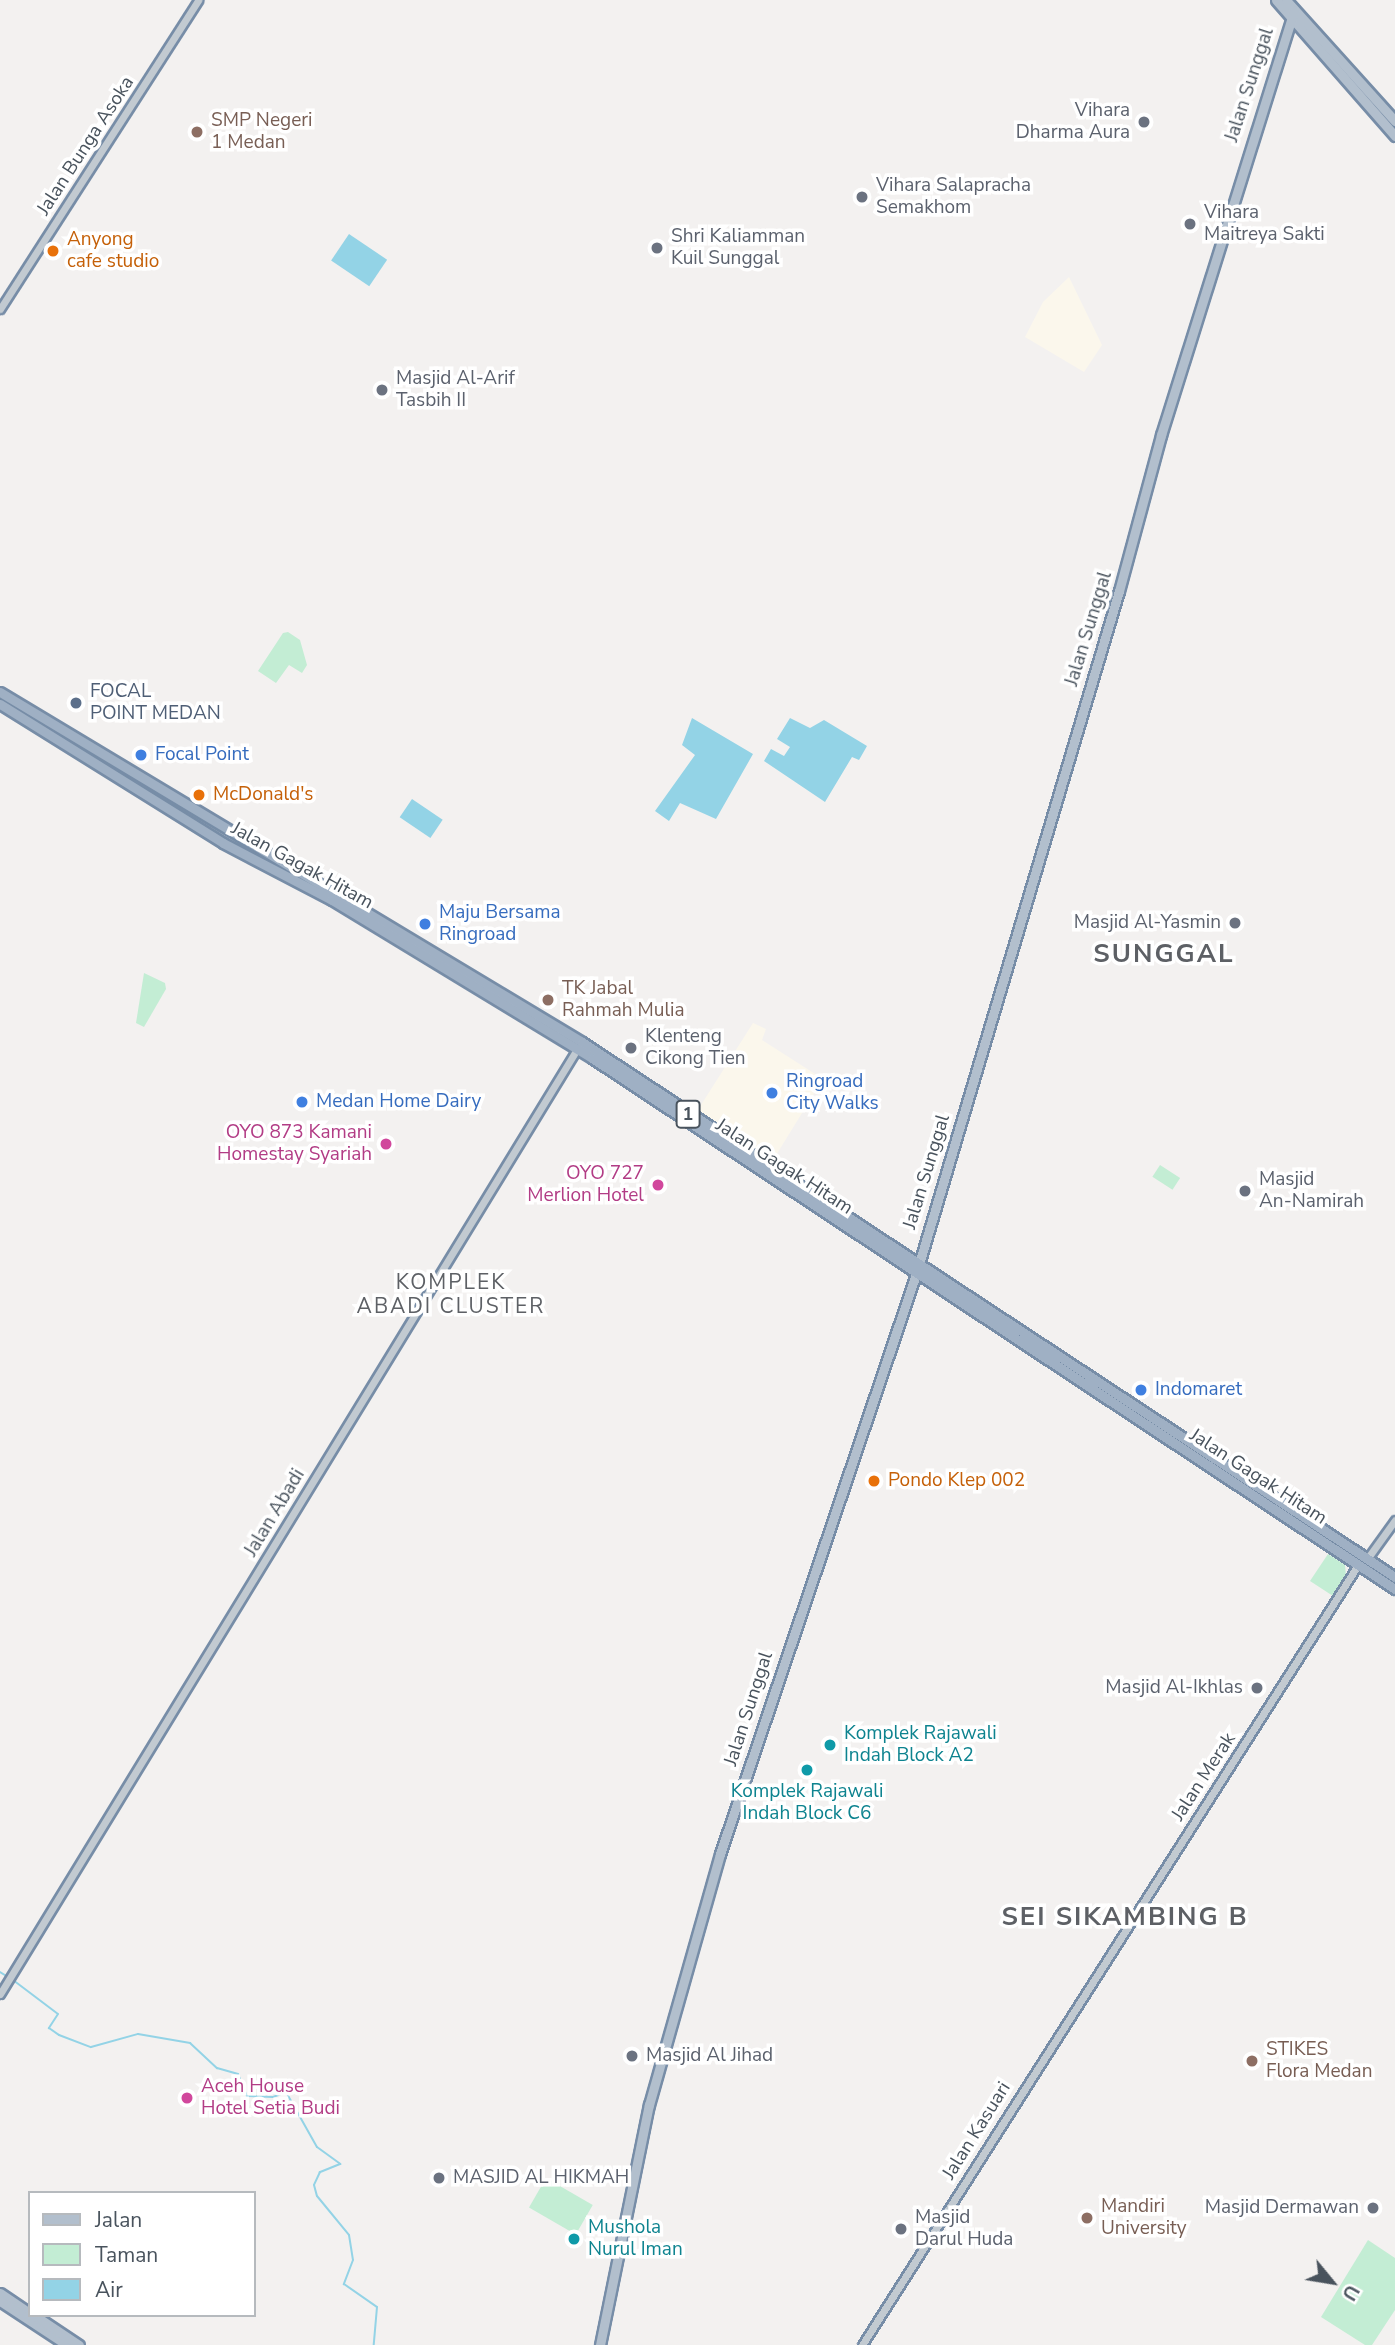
<!DOCTYPE html>
<html>
<head>
<meta charset="utf-8">
<style>
	body { margin:0 }
	#map { position:relative; width:1395px; height:2345px; overflow:hidden; background:#f3f1f0; font-family:"Nunito Sans",sans-serif }
	div>[style] { position:absolute }
	.commercial>* { inset:0; background:#fbf7ec }
	.green>* { inset:0; background:#c3edd4; transform-origin:0 0 }
	.water>* { inset:0; background:#93d3e6; transform-origin:0 0 }
	.stream>* { height:2px; margin:-1px; padding:0 1px; transform-origin:1px; border-radius:1px; background:#93d3e6 }
	.roads { filter:drop-shadow(2px 0 #778da7) drop-shadow(-2px 0 #778da7) drop-shadow(0 2px #778da7) drop-shadow(0 -2px #778da7) }
	.tertiary>* { height:7px; margin:-3.5px; padding:0 3.5px; transform-origin:3.5px; border-radius:3.5px; background:#c2cad1 }
	.primary>* { height:9px; margin:-4.5px; padding:0 4.5px; transform-origin:4.5px; border-radius:4.5px; background:#b2bfcd }
	.trunk>* { height:9px; margin:-4.5px; padding:0 4.5px; transform-origin:4.5px; border-radius:4.5px; background:#9fb0c4 }
	.dots>* { width:19px; height:19px; translate:-50% -50%; box-sizing:border-box; border:4px solid #fff; border-radius:50% }
	span { translate:-50% -50%; white-space:nowrap; text-align:center; line-height:1.15; -webkit-text-stroke:7px #fff; paint-order:stroke }
	.shield-label span { padding:2px 5px; background:#fff; border:2px solid; border-radius:5px; -webkit-text-stroke-width:0 }
	.shield-label { font-size:18px; color:#49535d; font-weight:700 }
	.street-label { font-size:19px; color:#49535d }
	.worship-label { font-size:19px; color:#5b616d }
	.right { translate:-100% -50%; text-align:right }
	.left { translate:0 -50%; text-align:left }
	.education-label { font-size:19px; color:#785e54 }
	.food-label { font-size:19px; color:#c56008 }
	.service-label { font-size:19px; color:#4e5e75 }
	.shop-label { font-size:19px; color:#366cbe }
	.hotel-label { font-size:19px; color:#b23c85 }
	.culture-label { font-size:19px; color:#0d838f }
	.neighbourhood-label { font-size:21px; color:#5d6065; letter-spacing:2px }
	.district-label { font-size:26px; color:#5d6065; font-weight:700; letter-spacing:2px }
	.legend { position:absolute; left:28px; top:2191px; width:228px; height:126px; box-sizing:border-box; background:#fff; border:2px solid #b6babe; margin:0; padding:9px 12px; list-style:none; font-size:21px; color:#49535d }
	.legend li { display:flex; align-items:center; gap:14px; height:35px }
	.legend b { width:35px; border:2px solid #b6babe }
	.north { position:absolute; left:1297px; top:2247px; width:70px; height:70px; -webkit-text-stroke:5px #fff; paint-order:stroke; rotate:120deg; font-size:19px; font-weight:700; line-height:28px; text-align:center; color:#49535d }
	.north::after { content:''; display:block; margin:auto; width:24px; height:32px; background:#49535d; clip-path:polygon(50% 0,100% 100%,50% 72%,0 100%) }
</style>
</head>
<body>
<div id="map">
	<div class="commercial">
		<i style="clip-path:polygon(1069px 277px,1102px 345px,1084px 372px,1025px 337px,1043px 302px)"></i>
		<i style="clip-path:polygon(753px 1023px,766px 1029px,762px 1040px,823px 1079px,770px 1165px,694px 1116px)"></i>
	</div>
	<div class="green">
		<i style="clip-path:polygon(288px 632px,300px 640px,307px 665px,302px 673px,289px 665px,276px 683px,258px 671px,283px 633px)"></i>
		<i style="clip-path:polygon(144px 973px,165px 983px,166px 989px,144px 1027px,136px 1023px)"></i>
		<i style="left:1160px;top:1165px;width:24px;height:14px;rotate:33deg"></i>
		<i style="clip-path:polygon(1328px 1554px,1345px 1565px,1346px 1576px,1333px 1596px,1310px 1581px)"></i>
		<i style="left:546px;top:2178px;width:54px;height:34px;rotate:30deg"></i>
		<i style="clip-path:polygon(1368px 2240px,1395px 2258px,1395px 2310px,1372px 2345px,1365px 2345px,1321px 2317px)"></i>
	</div>
	<div class="water">
		<i style="left:349px;top:234px;width:46px;height:32px;rotate:34deg"></i>
		<i style="clip-path:polygon(692px 718px,753px 754px,716px 819px,680px 803px,669px 821px,655px 811px,695px 755px,682px 745px)"></i>
		<i style="clip-path:polygon(790px 718px,810px 728px,824px 720px,867px 746px,859px 760px,852px 757px,825px 802px,764px 761px,771px 749px,784px 756px,790px 747px,777px 739px)"></i>
		<i style="left:412px;top:799px;width:37px;height:22px;rotate:34deg"></i>
	</div>
	<div class="stream">
		<i style="left:0;top:1972px;width:9px;rotate:32deg"></i>
		<i style="left:13px;top:1980px;width:56px;rotate:37.1deg"></i>
		<i style="left:58px;top:2014px;width:17px;rotate:123deg"></i>
		<i style="left:49px;top:2028px;width:12px;rotate:35deg"></i>
		<i style="left:59px;top:2035px;width:34px;rotate:21deg"></i>
		<i style="left:91px;top:2047px;width:49px;rotate:-15.5deg"></i>
		<i style="left:138px;top:2034px;width:53px;rotate:9.8deg"></i>
		<i style="left:190px;top:2043px;width:37px;rotate:43deg"></i>
		<i style="left:217px;top:2068px;width:22px;rotate:16deg"></i>
		<i style="left:238px;top:2074px;width:24px;rotate:68deg"></i>
		<i style="left:247px;top:2096px;width:26px;rotate:2deg"></i>
		<i style="left:273px;top:2097px;width:14px;rotate:-21deg"></i>
		<i style="left:286px;top:2092px;width:63px;rotate:60.6deg"></i>
		<i style="left:317px;top:2147px;width:29px;rotate:36deg"></i>
		<i style="left:340px;top:2164px;width:22px;rotate:158deg"></i>
		<i style="left:320px;top:2172px;width:14px;rotate:115deg"></i>
		<i style="left:314px;top:2185px;width:11px;rotate:75deg"></i>
		<i style="left:317px;top:2196px;width:50px;rotate:50.6deg"></i>
		<i style="left:349px;top:2235px;width:25px;rotate:81deg"></i>
		<i style="left:353px;top:2260px;width:26px;rotate:111deg"></i>
		<i style="left:344px;top:2284px;width:40px;rotate:34.9deg"></i>
		<i style="left:377px;top:2307px;width:38px;rotate:95deg"></i>
	</div>
	<div class="roads">
		<div class="tertiary">
			<i style="left:0;top:309px;width:367px;rotate:-57.3deg"></i>
			<i style="left:1367px;top:1559px;width:48px;rotate:-54.3deg"></i>
			<i style="left:0;top:1994px;width:1107px;rotate:-58.59deg"></i>
			<i style="left:862px;top:2345px;width:924px;rotate:-57.55deg"></i>
		</div>
		<div class="primary">
			<i style="left:1276px;top:0;width:181px;rotate:48.8deg"></i>
			<i style="left:1286px;top:0;width:163px;rotate:48deg"></i>
			<i style="left:0;top:2293px;width:36px;rotate:34deg"></i>
			<i style="left:0;top:2301px;width:80px;rotate:33.3deg"></i>
			<i style="left:34px;top:2315px;width:54px;rotate:33.7deg"></i>
			<i style="left:600px;top:2345px;width:245px;rotate:-78.5deg"></i>
			<i style="left:649px;top:2105px;width:261px;rotate:-74.2deg"></i>
			<i style="left:720px;top:1854px;width:612px;rotate:-71.33deg"></i>
			<i style="left:916px;top:1274px;width:713px;rotate:-73.45deg"></i>
			<i style="left:1119px;top:591px;width:162px;rotate:-74.9deg"></i>
			<i style="left:1161px;top:435px;width:445px;rotate:-72.6deg"></i>
		</div>
		<div class="trunk">
			<i style="left:0;top:692px;width:679px;rotate:31.02deg"></i>
			<i style="left:582px;top:1042px;width:973px;rotate:33.35deg"></i>
			<i style="left:0;top:704px;width:263px;rotate:31.9deg"></i>
			<i style="left:223px;top:843px;width:123px;rotate:27.6deg"></i>
			<i style="left:332px;top:900px;width:304px;rotate:31.3deg"></i>
			<i style="left:592px;top:1058px;width:963px;rotate:33.48deg"></i>
		</div>
	</div>
	<div class="dots">
		<i style="left:1144px;top:122px;background:#6b7280"></i>
		<i style="left:197px;top:132px;background:#8d6e63"></i>
		<i style="left:862px;top:197px;background:#6b7280"></i>
		<i style="left:1190px;top:224px;background:#6b7280"></i>
		<i style="left:657px;top:248px;background:#6b7280"></i>
		<i style="left:53px;top:251px;background:#e8710a"></i>
		<i style="left:382px;top:390px;background:#6b7280"></i>
		<i style="left:76px;top:703px;background:#5c6f8a"></i>
		<i style="left:141px;top:755px;background:#3f7fe0"></i>
		<i style="left:199px;top:795px;background:#e8710a"></i>
		<i style="left:1235px;top:923px;background:#6b7280"></i>
		<i style="left:425px;top:924px;background:#3f7fe0"></i>
		<i style="left:548px;top:1000px;background:#8d6e63"></i>
		<i style="left:631px;top:1048px;background:#6b7280"></i>
		<i style="left:772px;top:1093px;background:#3f7fe0"></i>
		<i style="left:302px;top:1102px;background:#3f7fe0"></i>
		<i style="left:386px;top:1144px;background:#d1479c"></i>
		<i style="left:658px;top:1185px;background:#d1479c"></i>
		<i style="left:1245px;top:1191px;background:#6b7280"></i>
		<i style="left:1141px;top:1390px;background:#3f7fe0"></i>
		<i style="left:874px;top:1481px;background:#e8710a"></i>
		<i style="left:1257px;top:1688px;background:#6b7280"></i>
		<i style="left:830px;top:1745px;background:#0f9aa8"></i>
		<i style="left:807px;top:1770px;background:#0f9aa8"></i>
		<i style="left:632px;top:2056px;background:#6b7280"></i>
		<i style="left:1252px;top:2061px;background:#8d6e63"></i>
		<i style="left:187px;top:2098px;background:#d1479c"></i>
		<i style="left:439px;top:2178px;background:#6b7280"></i>
		<i style="left:1373px;top:2208px;background:#6b7280"></i>
		<i style="left:1087px;top:2218px;background:#8d6e63"></i>
		<i style="left:901px;top:2229px;background:#6b7280"></i>
		<i style="left:574px;top:2239px;background:#0f9aa8"></i>
	</div>
	<div class="shield-label">
		<span style="left:688px;top:1114px">1</span>
	</div>
	<div class="street-label">
		<span style="left:1250px;top:85px;rotate:-72deg">Jalan Sunggal</span>
		<span style="left:86px;top:146px;rotate:-57deg">Jalan Bunga Asoka</span>
		<span style="left:1089px;top:629px;rotate:-73deg">Jalan Sunggal</span>
		<span style="left:302px;top:866px;rotate:29deg">Jalan Gagak Hitam</span>
		<span style="left:784px;top:1167px;rotate:33deg">Jalan Gagak Hitam</span>
		<span style="left:927px;top:1172px;rotate:-73deg">Jalan Sunggal</span>
		<span style="left:1258px;top:1477px;rotate:33deg">Jalan Gagak Hitam</span>
		<span style="left:275px;top:1513px;rotate:-59deg">Jalan Abadi</span>
		<span style="left:749px;top:1709px;rotate:-72deg">Jalan Sunggal</span>
		<span style="left:1204px;top:1777px;rotate:-57deg">Jalan Merak</span>
		<span style="left:977px;top:2131px;rotate:-58deg">Jalan Kasuari</span>
	</div>
	<div class="worship-label">
		<span class="right" style="left:1130px;top:122px">Vihara<br>Dharma Aura</span>
		<span class="left" style="left:876px;top:197px">Vihara Salapracha<br>Semakhom</span>
		<span class="left" style="left:1204px;top:224px">Vihara<br>Maitreya Sakti</span>
		<span class="left" style="left:671px;top:248px">Shri Kaliamman<br>Kuil Sunggal</span>
		<span class="left" style="left:396px;top:390px">Masjid Al-Arif<br>Tasbih II</span>
		<span class="right" style="left:1221px;top:923px">Masjid Al-Yasmin</span>
		<span class="left" style="left:645px;top:1048px">Klenteng<br>Cikong Tien</span>
		<span class="left" style="left:1259px;top:1191px">Masjid<br>An-Namirah</span>
		<span class="right" style="left:1243px;top:1688px">Masjid Al-Ikhlas</span>
		<span class="left" style="left:646px;top:2056px">Masjid Al Jihad</span>
		<span class="left" style="left:453px;top:2178px">MASJID AL HIKMAH</span>
		<span class="right" style="left:1359px;top:2208px">Masjid Dermawan</span>
		<span class="left" style="left:915px;top:2229px">Masjid<br>Darul Huda</span>
	</div>
	<div class="education-label">
		<span class="left" style="left:211px;top:132px">SMP Negeri<br>1 Medan</span>
		<span class="left" style="left:562px;top:1000px">TK Jabal<br>Rahmah Mulia</span>
		<span class="left" style="left:1266px;top:2061px">STIKES<br>Flora Medan</span>
		<span class="left" style="left:1101px;top:2218px">Mandiri<br>University</span>
	</div>
	<div class="food-label">
		<span class="left" style="left:67px;top:251px">Anyong<br>cafe studio</span>
		<span class="left" style="left:213px;top:795px">McDonald's</span>
		<span class="left" style="left:888px;top:1481px">Pondo Klep 002</span>
	</div>
	<div class="service-label">
		<span class="left" style="left:90px;top:703px">FOCAL<br>POINT MEDAN</span>
	</div>
	<div class="shop-label">
		<span class="left" style="left:155px;top:755px">Focal Point</span>
		<span class="left" style="left:439px;top:924px">Maju Bersama<br>Ringroad</span>
		<span class="left" style="left:786px;top:1093px">Ringroad<br>City Walks</span>
		<span class="left" style="left:316px;top:1102px">Medan Home Dairy</span>
		<span class="left" style="left:1155px;top:1390px">Indomaret</span>
	</div>
	<div class="hotel-label">
		<span class="right" style="left:372px;top:1144px">OYO 873 Kamani<br>Homestay Syariah</span>
		<span class="right" style="left:644px;top:1185px">OYO 727<br>Merlion Hotel</span>
		<span class="left" style="left:201px;top:2098px">Aceh House<br>Hotel Setia Budi</span>
	</div>
	<div class="culture-label">
		<span class="left" style="left:844px;top:1745px">Komplek Rajawali<br>Indah Block A2</span>
		<span style="left:807px;top:1803px">Komplek Rajawali<br>Indah Block C6</span>
		<span class="left" style="left:588px;top:2239px">Mushola<br>Nurul Iman</span>
	</div>
	<div class="neighbourhood-label">
		<span style="left:451px;top:1294px">KOMPLEK<br>ABADI CLUSTER</span>
	</div>
	<div class="district-label">
		<span style="left:1164px;top:954px">SUNGGAL</span>
		<span style="left:1125px;top:1917px">SEI SIKAMBING B</span>
	</div>
	<ul class="legend">
	<li><b style="height:9px;background:#b2bfcd"></b>Jalan</li>
	<li><b style="height:19px;background:#c3edd4"></b>Taman</li>
	<li><b style="height:19px;background:#93d3e6"></b>Air</li>
	</ul>
	<div class="north">U</div>
</div>
</body>
</html>
